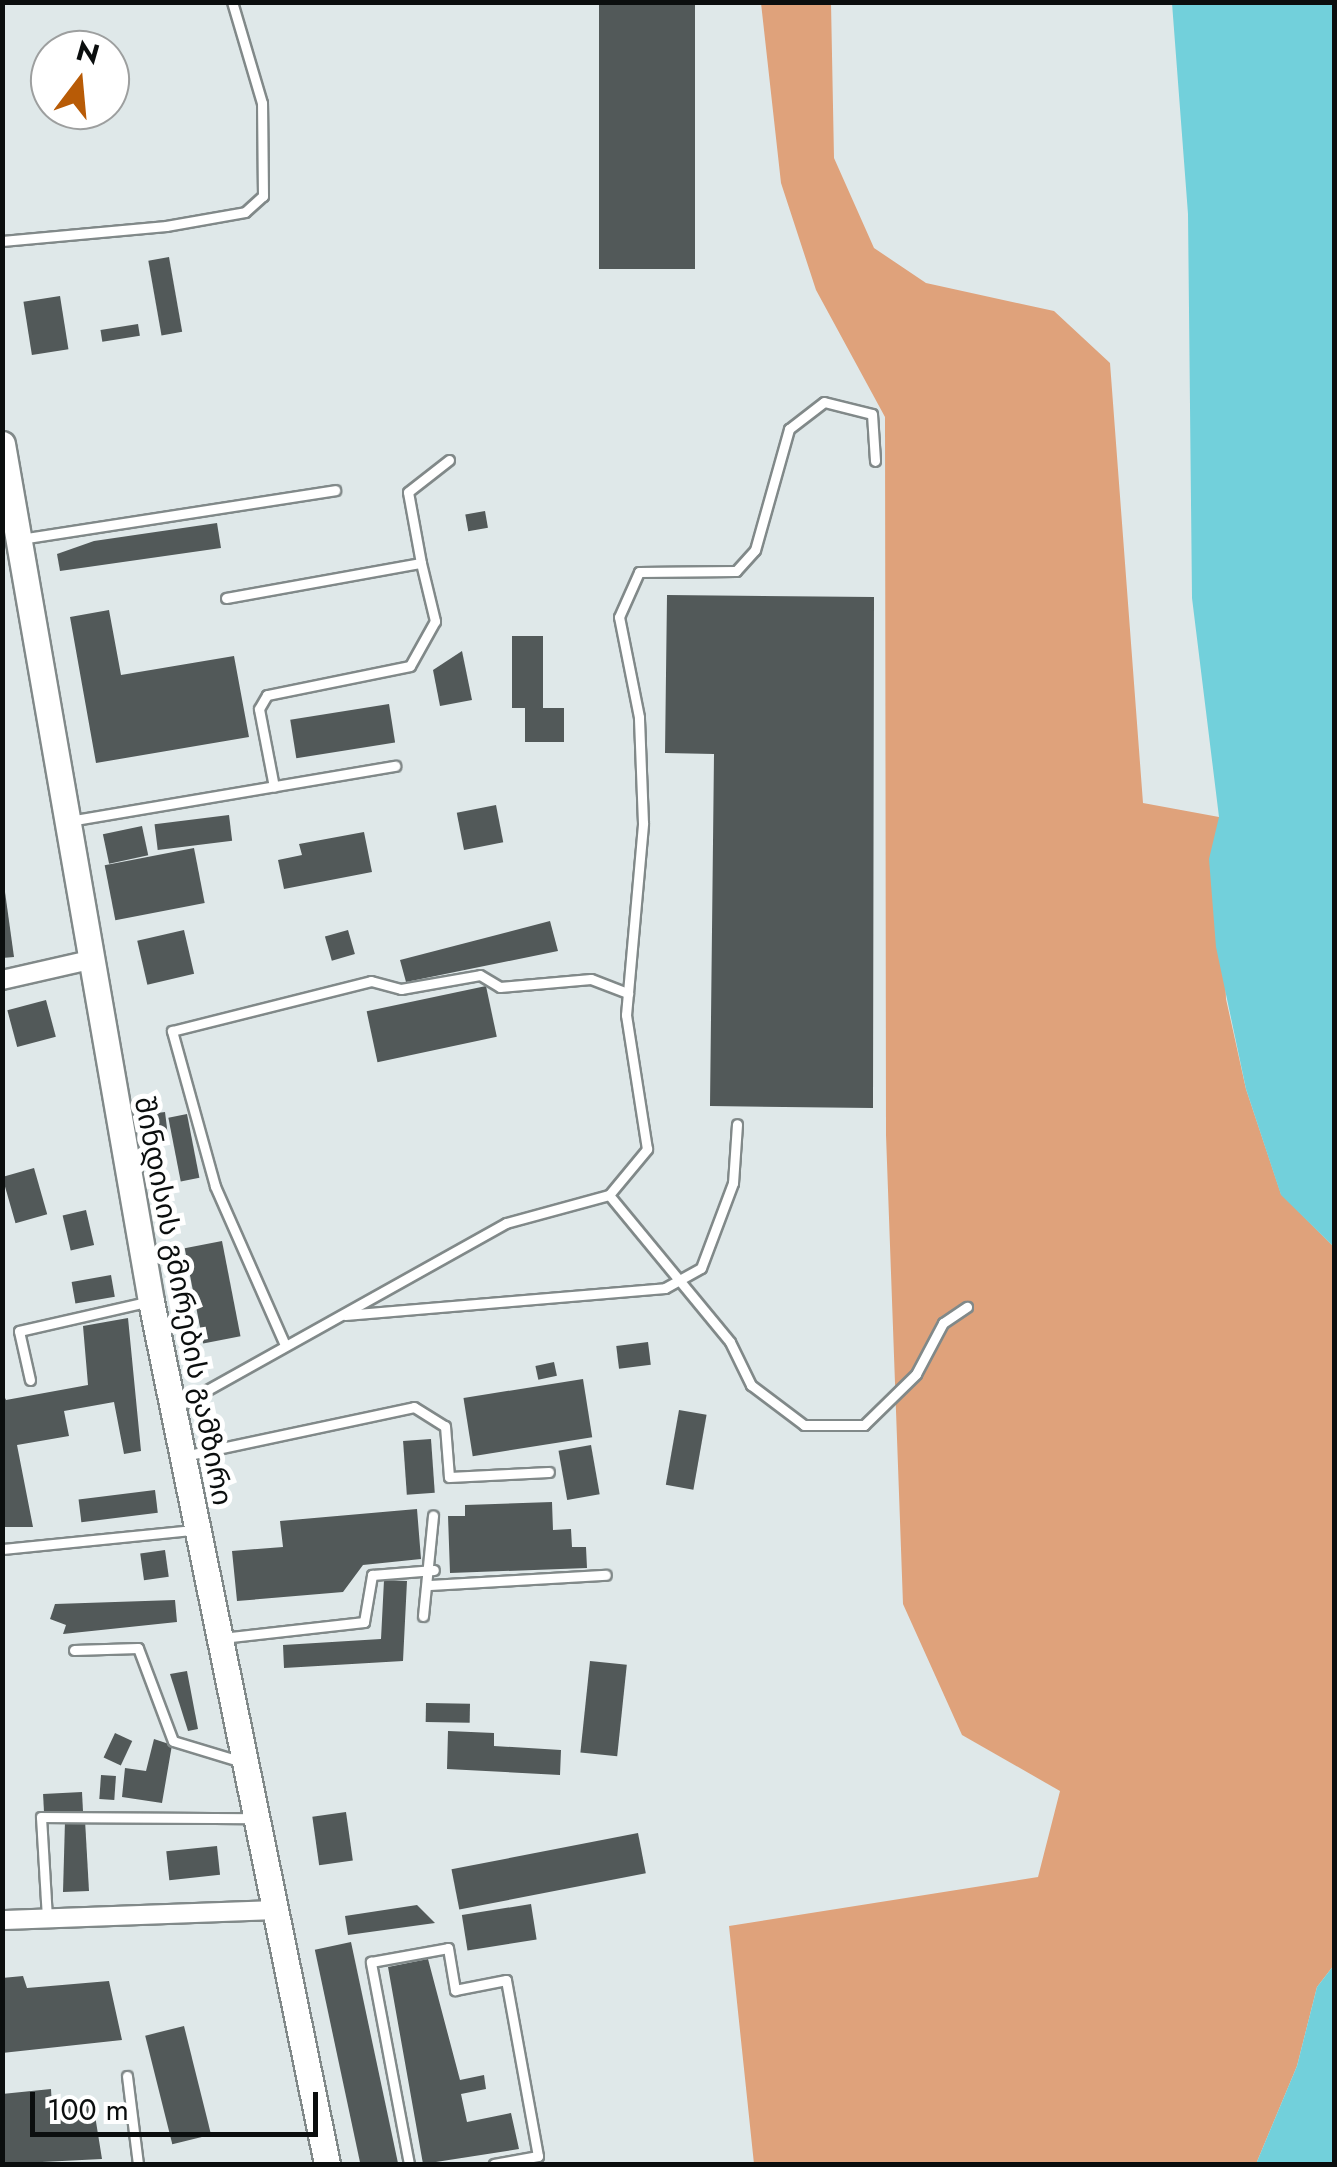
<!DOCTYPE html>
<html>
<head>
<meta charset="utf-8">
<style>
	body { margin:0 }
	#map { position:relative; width:1337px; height:2167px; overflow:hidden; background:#dfe8e9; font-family:Jost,"Noto Sans Georgian",sans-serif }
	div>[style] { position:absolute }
	.forest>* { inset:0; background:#dfa27b }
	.water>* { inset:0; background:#72d0db }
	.building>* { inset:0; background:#525959; transform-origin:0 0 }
	.roads { filter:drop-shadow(2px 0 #818989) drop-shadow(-2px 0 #818989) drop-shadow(0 2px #818989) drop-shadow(0 -2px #818989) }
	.lane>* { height:9px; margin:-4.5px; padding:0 4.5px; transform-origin:4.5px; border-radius:4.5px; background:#fff }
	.street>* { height:18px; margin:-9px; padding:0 9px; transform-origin:9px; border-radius:9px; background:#fff }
	.secondary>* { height:25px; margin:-12.5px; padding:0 12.5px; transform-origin:12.5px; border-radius:12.5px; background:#fff }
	span { translate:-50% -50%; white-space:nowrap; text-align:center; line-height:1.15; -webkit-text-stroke:10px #fff; paint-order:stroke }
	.street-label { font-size:28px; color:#0b0e0e }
	.frame { position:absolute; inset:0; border:5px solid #0b0e0e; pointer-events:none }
	.north { position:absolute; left:30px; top:30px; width:100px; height:100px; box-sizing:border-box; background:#fff; border:2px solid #9d9f9f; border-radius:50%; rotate:16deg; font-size:28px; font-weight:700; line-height:40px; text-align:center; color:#0b0e0e }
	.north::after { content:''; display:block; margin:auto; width:35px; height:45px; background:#b85b06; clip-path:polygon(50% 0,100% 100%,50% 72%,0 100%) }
	.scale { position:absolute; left:30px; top:2092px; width:288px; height:45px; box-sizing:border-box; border:5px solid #0b0e0e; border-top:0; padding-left:12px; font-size:30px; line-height:35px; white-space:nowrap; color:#0b0e0e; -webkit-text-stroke:8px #fff; paint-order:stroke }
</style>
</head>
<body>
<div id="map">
	<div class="forest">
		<i style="clip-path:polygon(761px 3px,831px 3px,834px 158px,874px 248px,926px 283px,1054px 311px,1110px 363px,1143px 803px,1219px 817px,1226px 999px,1246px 1089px,1281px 1194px,1334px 1247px,1334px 1965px,1317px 1987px,1297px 2066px,1256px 2164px,754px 2164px,729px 1926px,1038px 1877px,1060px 1791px,962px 1735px,903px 1604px,886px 1135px,885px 417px,816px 290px,781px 183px)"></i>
	</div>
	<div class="water">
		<i style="clip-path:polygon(1172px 3px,1334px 3px,1334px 1247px,1281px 1195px,1246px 1089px,1216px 947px,1209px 859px,1219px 817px,1192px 598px,1188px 214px)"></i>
		<i style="clip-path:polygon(1334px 1965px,1334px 2164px,1256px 2164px,1297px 2066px,1317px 1987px)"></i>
	</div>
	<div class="building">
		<i style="left:599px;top:2px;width:96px;height:267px"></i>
		<i style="left:169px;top:257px;width:76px;height:21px;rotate:80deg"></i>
		<i style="left:60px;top:296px;width:54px;height:37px;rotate:81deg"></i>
		<i style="left:138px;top:324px;width:12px;height:38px;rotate:81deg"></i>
		<i style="left:485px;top:511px;width:17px;height:20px;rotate:80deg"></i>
		<i style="clip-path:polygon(217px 523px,221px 548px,60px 571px,57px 554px,94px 541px)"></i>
		<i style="clip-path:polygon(667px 595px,874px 597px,873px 1108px,710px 1106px,714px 754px,665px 753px)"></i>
		<i style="clip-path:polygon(109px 610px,121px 675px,234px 656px,249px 737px,96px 763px,70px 617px)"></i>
		<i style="clip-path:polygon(512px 636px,543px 636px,543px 708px,564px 708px,564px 742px,525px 742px,525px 708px,512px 708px)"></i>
		<i style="clip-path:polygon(462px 651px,472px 700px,440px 706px,433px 670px)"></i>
		<i style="left:389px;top:704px;width:39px;height:100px;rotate:81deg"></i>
		<i style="left:496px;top:805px;width:38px;height:40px;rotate:79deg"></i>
		<i style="left:229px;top:815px;width:26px;height:75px;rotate:83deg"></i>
		<i style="left:142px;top:826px;width:30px;height:40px;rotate:78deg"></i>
		<i style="clip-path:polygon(364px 832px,372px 872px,284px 889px,278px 860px,302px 855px,299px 844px)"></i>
		<i style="left:194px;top:848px;width:56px;height:91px;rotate:79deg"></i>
		<i style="clip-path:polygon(5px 892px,14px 957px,2px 958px,2px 893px)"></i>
		<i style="clip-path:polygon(550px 921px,558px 951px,406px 982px,400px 960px)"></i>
		<i style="left:184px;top:930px;width:45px;height:48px;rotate:77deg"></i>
		<i style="left:348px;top:930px;width:25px;height:24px;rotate:74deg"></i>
		<i style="left:486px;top:986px;width:52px;height:122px;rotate:78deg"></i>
		<i style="left:46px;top:1000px;width:38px;height:40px;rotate:75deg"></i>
		<i style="left:165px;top:1112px;width:23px;height:24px;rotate:83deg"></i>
		<i style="left:187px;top:1114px;width:65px;height:19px;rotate:79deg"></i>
		<i style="left:34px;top:1168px;width:48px;height:33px;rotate:74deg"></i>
		<i style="left:86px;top:1210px;width:36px;height:24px;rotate:77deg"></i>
		<i style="left:222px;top:1241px;width:97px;height:38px;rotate:79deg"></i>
		<i style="left:111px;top:1275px;width:22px;height:40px;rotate:80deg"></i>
		<i style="clip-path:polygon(128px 1318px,141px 1451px,124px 1454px,114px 1402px,64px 1411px,69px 1436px,17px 1445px,33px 1527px,2px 1527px,2px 1392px,6px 1400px,88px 1385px,83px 1326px)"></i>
		<i style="left:648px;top:1342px;width:23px;height:32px;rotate:83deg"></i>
		<i style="left:554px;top:1362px;width:14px;height:19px;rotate:78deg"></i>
		<i style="left:583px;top:1379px;width:59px;height:121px;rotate:81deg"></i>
		<i style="left:679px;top:1410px;width:28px;height:76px;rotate:10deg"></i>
		<i style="left:431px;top:1439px;width:54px;height:28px;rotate:86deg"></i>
		<i style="left:591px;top:1445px;width:50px;height:33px;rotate:80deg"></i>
		<i style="left:155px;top:1490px;width:23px;height:77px;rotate:83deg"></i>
		<i style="clip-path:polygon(552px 1502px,553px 1530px,571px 1529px,572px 1547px,586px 1547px,587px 1568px,450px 1573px,448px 1516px,465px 1516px,465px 1505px)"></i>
		<i style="clip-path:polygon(417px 1509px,421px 1559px,363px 1565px,343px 1592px,237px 1601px,232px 1551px,283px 1547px,280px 1521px)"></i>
		<i style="left:165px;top:1550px;width:27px;height:25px;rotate:82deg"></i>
		<i style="clip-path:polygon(384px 1580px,407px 1581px,403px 1661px,284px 1668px,283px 1645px,381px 1639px)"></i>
		<i style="clip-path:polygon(175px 1600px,177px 1622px,63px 1634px,66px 1625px,50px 1619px,55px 1604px)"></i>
		<i style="left:590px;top:1661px;width:37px;height:92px;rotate:6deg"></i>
		<i style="clip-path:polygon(187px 1671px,198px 1729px,188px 1731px,170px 1674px)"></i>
		<i style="left:426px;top:1703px;width:44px;height:19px;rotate:1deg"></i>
		<i style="clip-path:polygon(448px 1731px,494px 1733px,494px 1746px,561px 1750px,560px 1775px,447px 1769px)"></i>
		<i style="left:115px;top:1733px;width:19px;height:27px;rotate:25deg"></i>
		<i style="clip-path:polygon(154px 1739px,172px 1745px,162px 1803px,122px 1797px,125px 1768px,146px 1771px)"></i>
		<i style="left:101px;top:1775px;width:15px;height:24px;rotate:4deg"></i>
		<i style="left:82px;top:1792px;width:20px;height:39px;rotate:87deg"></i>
		<i style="left:346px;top:1812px;width:49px;height:34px;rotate:82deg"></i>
		<i style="clip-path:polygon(85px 1820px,89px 1891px,63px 1892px,65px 1821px)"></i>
		<i style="left:638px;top:1833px;width:41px;height:190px;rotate:79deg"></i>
		<i style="left:217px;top:1846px;width:29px;height:51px;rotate:84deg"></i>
		<i style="left:531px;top:1904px;width:36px;height:70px;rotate:81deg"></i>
		<i style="clip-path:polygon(417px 1905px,435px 1923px,348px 1935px,345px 1916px)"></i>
		<i style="left:351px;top:1942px;width:227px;height:37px;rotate:78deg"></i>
		<i style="clip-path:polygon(428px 1959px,460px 2080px,484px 2075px,486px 2089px,461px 2094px,467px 2122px,511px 2113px,519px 2149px,423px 2164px,388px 1967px)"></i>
		<i style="clip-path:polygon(23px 1976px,27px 1988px,109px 1981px,122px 2040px,2px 2053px,2px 1978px)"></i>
		<i style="left:184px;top:2026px;width:112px;height:40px;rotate:76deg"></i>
		<i style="clip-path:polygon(51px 2089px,52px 2108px,93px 2103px,102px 2159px,2px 2164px,2px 2094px)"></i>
	</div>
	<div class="roads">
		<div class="lane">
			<i style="left:2px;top:241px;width:165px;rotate:-5.2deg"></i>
			<i style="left:166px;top:226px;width:80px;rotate:-10deg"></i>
			<i style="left:245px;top:212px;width:24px;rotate:-42deg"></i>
			<i style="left:263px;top:196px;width:93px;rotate:-90.6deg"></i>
			<i style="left:262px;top:103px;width:105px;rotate:-106.5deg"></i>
			<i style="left:20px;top:539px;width:319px;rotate:-8.8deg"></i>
			<i style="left:421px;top:563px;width:72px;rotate:-100.4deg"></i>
			<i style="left:408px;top:492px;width:52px;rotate:-38deg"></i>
			<i style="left:226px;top:598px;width:198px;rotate:-10.2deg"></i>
			<i style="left:421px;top:563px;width:60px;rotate:76.4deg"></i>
			<i style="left:435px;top:621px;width:51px;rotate:119.1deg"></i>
			<i style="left:410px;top:666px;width:146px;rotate:168.5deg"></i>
			<i style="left:267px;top:695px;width:16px;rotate:120deg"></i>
			<i style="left:259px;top:709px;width:79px;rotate:79.1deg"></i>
			<i style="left:69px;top:821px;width:331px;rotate:-9.6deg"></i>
			<i style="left:609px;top:1195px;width:190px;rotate:50.5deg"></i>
			<i style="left:730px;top:1342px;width:48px;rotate:64deg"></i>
			<i style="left:751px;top:1385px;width:66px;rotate:37deg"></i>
			<i style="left:804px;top:1425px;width:60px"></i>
			<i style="left:864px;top:1425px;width:73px;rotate:-44.4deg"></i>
			<i style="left:916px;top:1374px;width:58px;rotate:-62.1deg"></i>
			<i style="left:943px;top:1323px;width:29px;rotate:-34deg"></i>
			<i style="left:345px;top:1315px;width:321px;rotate:-4.8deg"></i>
			<i style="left:665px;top:1288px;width:41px;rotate:-29.1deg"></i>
			<i style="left:701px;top:1268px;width:91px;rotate:-69.4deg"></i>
			<i style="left:733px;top:1183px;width:59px;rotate:-86.1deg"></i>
			<i style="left:285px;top:1345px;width:174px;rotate:-113.8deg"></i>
			<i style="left:215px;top:1186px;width:161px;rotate:-105.5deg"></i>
			<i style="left:172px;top:1031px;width:205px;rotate:-14.1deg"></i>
			<i style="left:371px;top:981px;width:31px;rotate:15deg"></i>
			<i style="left:401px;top:989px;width:80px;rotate:-10deg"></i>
			<i style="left:480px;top:975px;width:23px;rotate:31deg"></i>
			<i style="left:500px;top:987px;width:91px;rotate:-5deg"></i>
			<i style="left:591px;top:979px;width:40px;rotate:21deg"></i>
			<i style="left:30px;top:1380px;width:50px;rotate:-102.7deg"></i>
			<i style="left:19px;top:1331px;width:131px;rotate:-12.8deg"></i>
			<i style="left:175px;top:1408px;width:379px;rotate:-29.2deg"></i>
			<i style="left:506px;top:1223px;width:107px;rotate:-15.2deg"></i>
			<i style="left:609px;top:1195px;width:60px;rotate:-50.4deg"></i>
			<i style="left:647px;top:1149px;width:136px;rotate:-98.9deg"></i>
			<i style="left:626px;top:1015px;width:193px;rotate:-84.9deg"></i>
			<i style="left:643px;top:823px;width:106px;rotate:-92.2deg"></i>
			<i style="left:639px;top:717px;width:102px;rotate:-101.3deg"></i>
			<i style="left:619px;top:617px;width:49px;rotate:-66deg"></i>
			<i style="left:639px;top:572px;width:97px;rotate:-0.6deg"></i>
			<i style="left:736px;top:571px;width:28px;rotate:-48deg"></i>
			<i style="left:755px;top:550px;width:126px;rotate:-74.3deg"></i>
			<i style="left:789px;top:429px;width:44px;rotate:-37.6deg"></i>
			<i style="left:824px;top:402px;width:49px;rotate:14deg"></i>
			<i style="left:872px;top:414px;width:47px;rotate:86.3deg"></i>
			<i style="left:184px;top:1456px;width:235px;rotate:-12deg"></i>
			<i style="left:414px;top:1407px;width:36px;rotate:32deg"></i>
			<i style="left:445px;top:1426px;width:51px;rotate:85.5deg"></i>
			<i style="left:449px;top:1477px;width:100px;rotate:-2.9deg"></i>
			<i style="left:2px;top:1549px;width:193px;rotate:-5.7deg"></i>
			<i style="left:430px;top:1585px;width:176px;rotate:-3.3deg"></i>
			<i style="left:423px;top:1616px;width:101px;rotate:-84.3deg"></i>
			<i style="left:222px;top:1638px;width:143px;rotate:-6.4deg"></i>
			<i style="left:364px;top:1622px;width:48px;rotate:-80.3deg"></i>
			<i style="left:372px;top:1575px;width:62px;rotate:-4.6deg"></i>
			<i style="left:74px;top:1650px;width:64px;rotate:-1.8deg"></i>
			<i style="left:138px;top:1648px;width:99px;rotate:69.4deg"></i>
			<i style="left:173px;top:1741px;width:72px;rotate:16.9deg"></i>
			<i style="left:47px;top:1918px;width:101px;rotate:-93.4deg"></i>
			<i style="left:41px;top:1817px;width:211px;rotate:0.3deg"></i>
			<i style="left:127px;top:2076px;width:89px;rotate:82.9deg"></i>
			<i style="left:409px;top:2164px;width:206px;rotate:-100.7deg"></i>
			<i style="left:371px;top:1962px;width:78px;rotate:-10.3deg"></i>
			<i style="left:448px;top:1948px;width:43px;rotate:80.5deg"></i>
			<i style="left:455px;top:1990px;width:52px;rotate:-11.1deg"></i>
			<i style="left:506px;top:1980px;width:179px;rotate:79.7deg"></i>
			<i style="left:538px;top:2156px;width:45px;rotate:169.7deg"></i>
		</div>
		<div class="street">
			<i style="left:2px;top:980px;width:90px;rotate:-12.8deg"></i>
			<i style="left:2px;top:1920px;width:272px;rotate:-2.1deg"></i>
		</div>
		<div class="secondary">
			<i style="left:2px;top:444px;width:870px;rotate:80.14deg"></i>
			<i style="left:151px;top:1301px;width:881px;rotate:78.47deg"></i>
		</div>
	</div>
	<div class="street-label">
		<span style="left:183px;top:1301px;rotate:79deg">შინდისის გმირების გამზირი</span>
	</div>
	<div class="frame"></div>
	<div class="north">N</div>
	<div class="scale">100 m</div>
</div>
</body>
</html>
